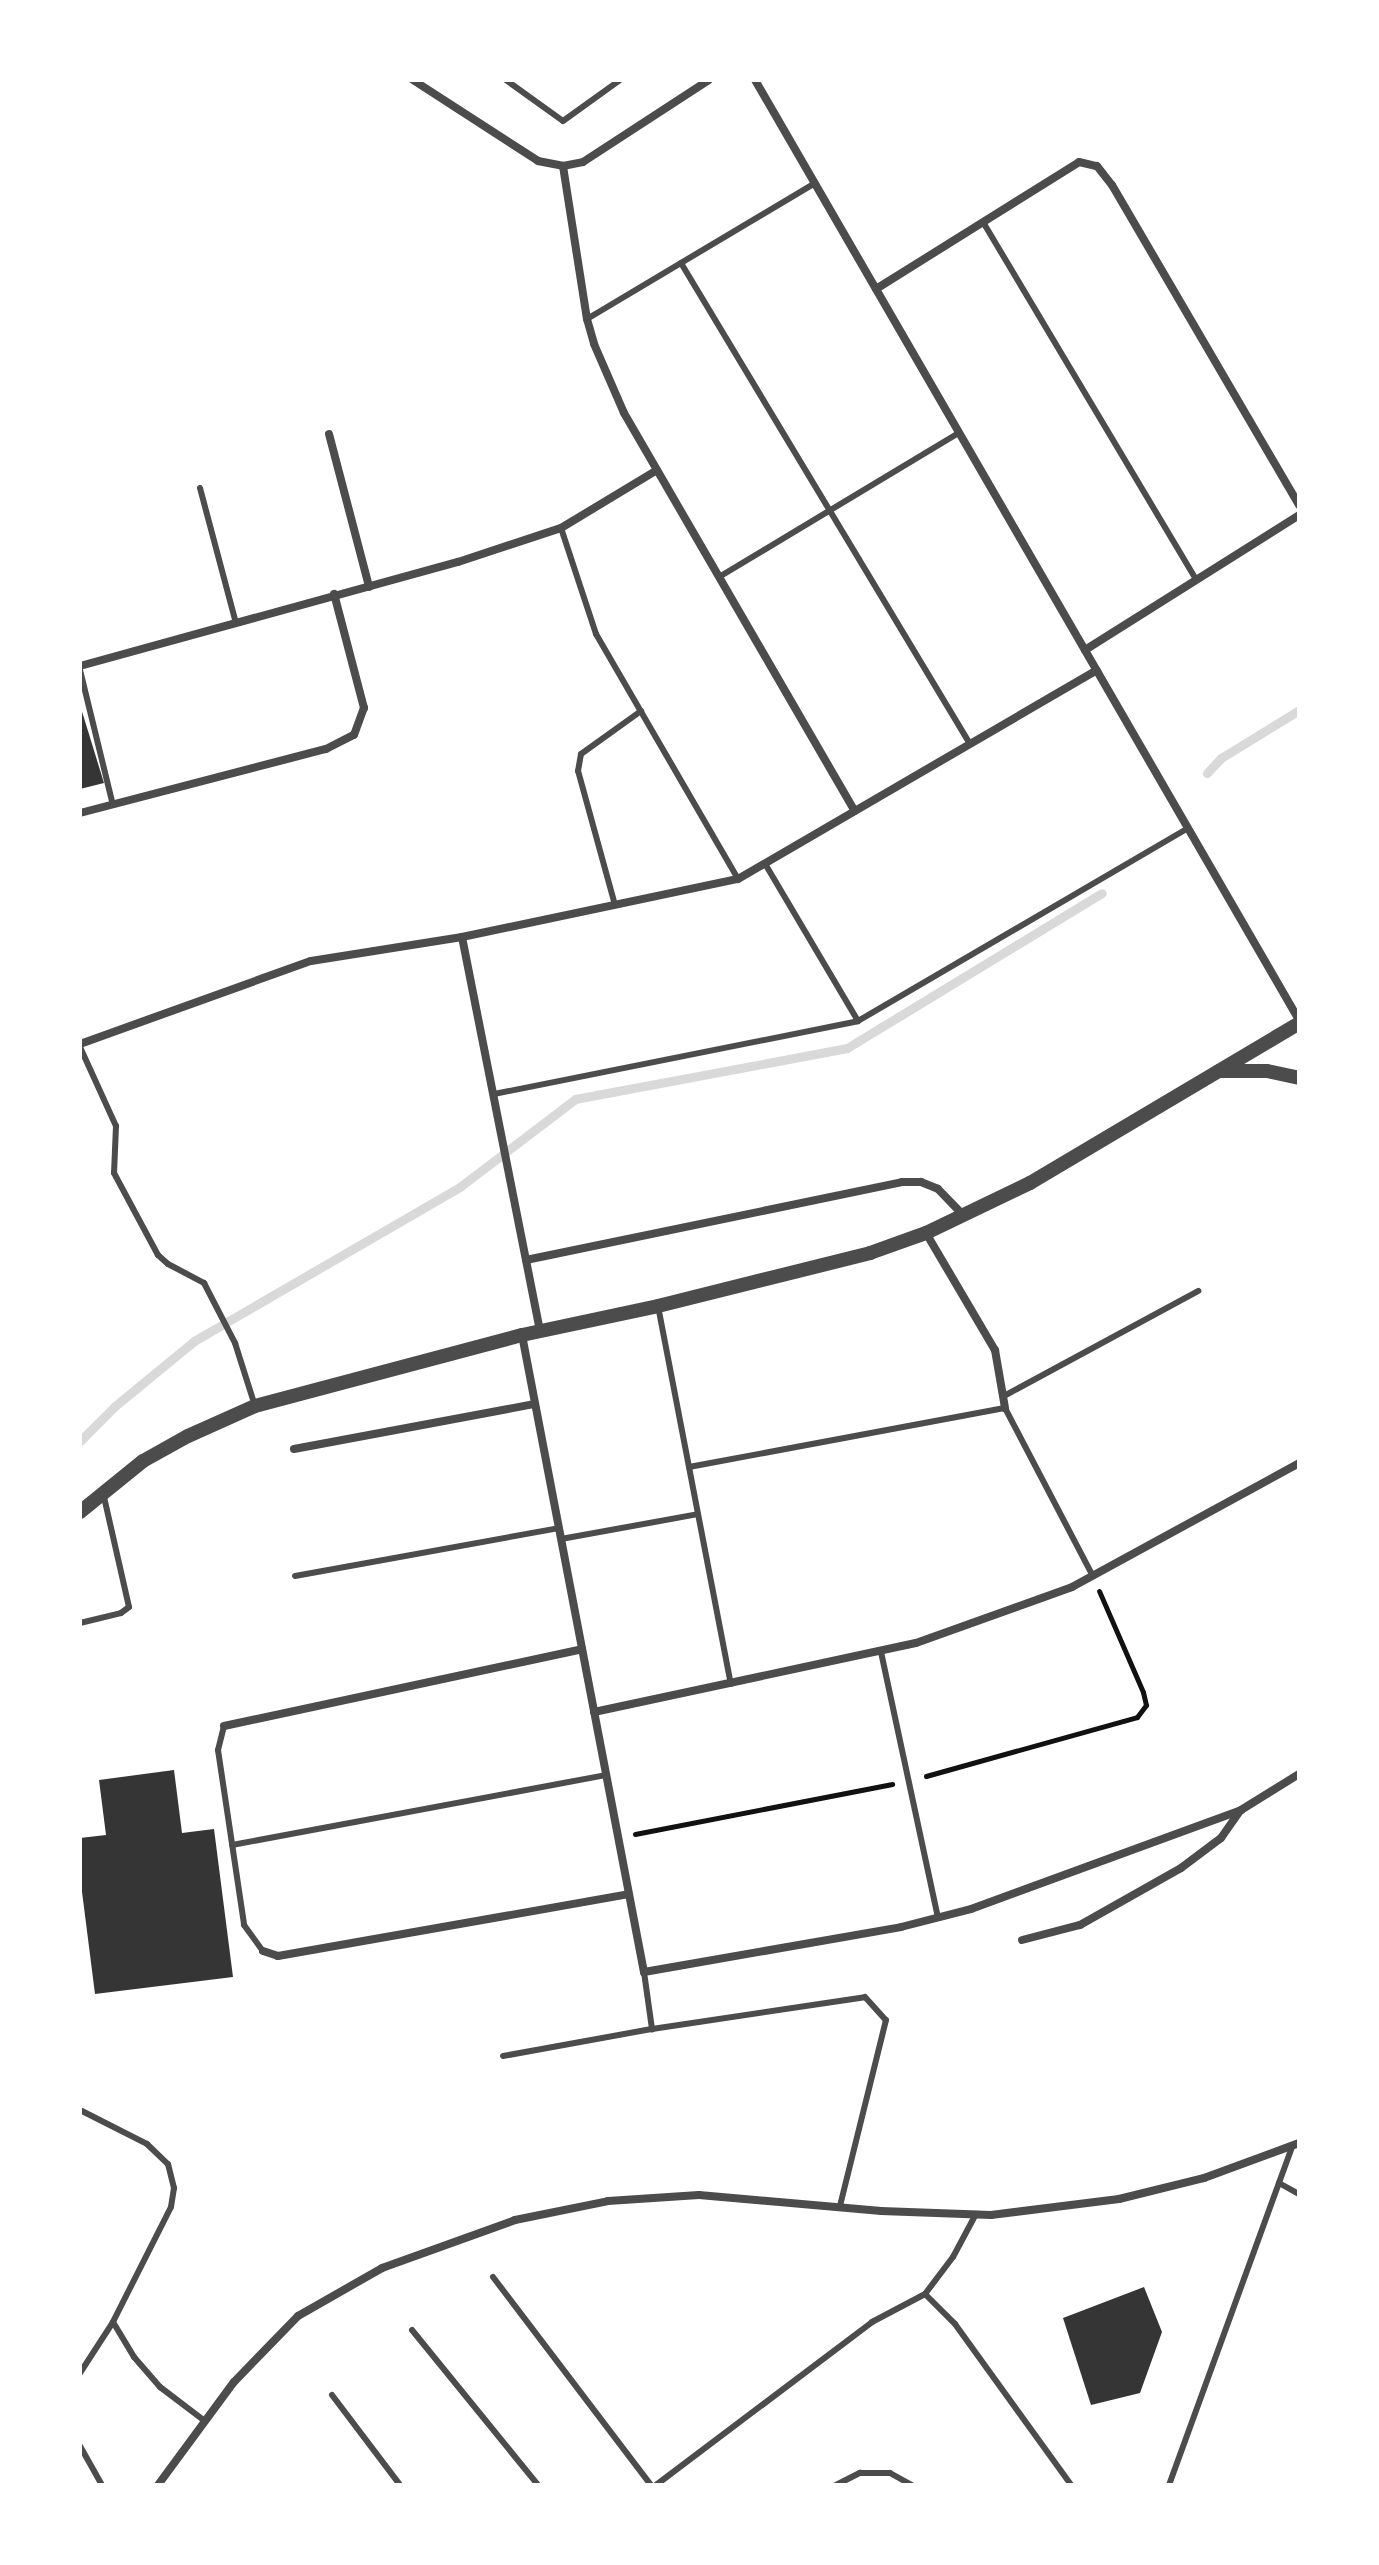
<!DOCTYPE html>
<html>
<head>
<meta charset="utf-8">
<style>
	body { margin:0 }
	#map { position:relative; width:1379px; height:2565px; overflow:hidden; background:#fff; font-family:Figtree,sans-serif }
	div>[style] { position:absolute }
	.stream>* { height:9px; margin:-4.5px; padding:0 4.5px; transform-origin:4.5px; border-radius:4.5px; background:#d9d9d9 }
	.building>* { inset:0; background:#353535 }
	.path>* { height:5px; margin:-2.5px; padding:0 2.5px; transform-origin:2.5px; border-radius:2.5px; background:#111 }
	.service>* { height:6px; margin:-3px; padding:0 3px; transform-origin:3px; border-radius:3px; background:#4c4c4c }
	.minor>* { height:8px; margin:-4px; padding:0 4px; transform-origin:4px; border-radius:4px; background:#4c4c4c }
	.tertiary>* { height:14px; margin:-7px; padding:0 7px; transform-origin:7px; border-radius:7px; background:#4c4c4c }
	span { translate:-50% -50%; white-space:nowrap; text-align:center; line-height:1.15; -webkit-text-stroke:6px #fff; paint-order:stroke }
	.frame { position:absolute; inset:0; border:82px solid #fff; pointer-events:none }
</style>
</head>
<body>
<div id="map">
	<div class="stream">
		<i style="left:1207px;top:773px;width:21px;rotate:-47deg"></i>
		<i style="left:1221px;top:758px;width:92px;rotate:-31.6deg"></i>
		<i style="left:80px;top:1441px;width:49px;rotate:-45deg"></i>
		<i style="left:115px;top:1406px;width:102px;rotate:-39.4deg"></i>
		<i style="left:194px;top:1341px;width:309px;rotate:-30.1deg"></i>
		<i style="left:461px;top:1186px;width:143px;rotate:-37.3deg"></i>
		<i style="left:575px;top:1099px;width:277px;rotate:-10.6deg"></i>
		<i style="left:847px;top:1048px;width:298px;rotate:-31.3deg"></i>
	</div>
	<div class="building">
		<i style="clip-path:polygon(80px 705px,104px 783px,80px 789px)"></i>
		<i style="clip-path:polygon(174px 1770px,182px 1833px,214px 1829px,233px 1977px,95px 1994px,80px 1876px,80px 1838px,106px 1835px,99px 1780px)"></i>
		<i style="clip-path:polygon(1144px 2287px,1162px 2332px,1140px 2393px,1091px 2405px,1063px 2318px)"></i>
	</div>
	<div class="path">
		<i style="left:926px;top:1776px;width:219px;rotate:-15.6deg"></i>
		<i style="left:1137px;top:1717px;width:15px;rotate:-53deg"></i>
		<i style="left:1146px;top:1705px;width:13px;rotate:-103deg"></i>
		<i style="left:1143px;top:1692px;width:110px;rotate:-113.5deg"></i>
		<i style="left:635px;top:1834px;width:262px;rotate:-11deg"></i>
	</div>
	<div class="service">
		<i style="left:506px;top:80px;width:70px;rotate:35.7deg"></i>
		<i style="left:563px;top:121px;width:70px;rotate:-35.7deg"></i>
		<i style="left:983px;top:222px;width:417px;rotate:59.2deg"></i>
		<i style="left:681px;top:263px;width:561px;rotate:59deg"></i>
		<i style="left:587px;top:319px;width:265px;rotate:-30.8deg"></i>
		<i style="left:200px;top:488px;width:140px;rotate:75.1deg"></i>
		<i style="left:561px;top:528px;width:112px;rotate:71.7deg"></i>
		<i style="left:596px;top:634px;width:283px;rotate:59.9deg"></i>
		<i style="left:719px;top:577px;width:280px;rotate:-31deg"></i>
		<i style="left:80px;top:670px;width:139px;rotate:76.3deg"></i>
		<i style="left:615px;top:905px;width:139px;rotate:-105.4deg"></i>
		<i style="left:578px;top:771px;width:17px;rotate:-80deg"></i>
		<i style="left:581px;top:754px;width:74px;rotate:-35.6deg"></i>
		<i style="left:858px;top:1021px;width:382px;rotate:-30.3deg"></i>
		<i style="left:80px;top:1047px;width:87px;rotate:65.5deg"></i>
		<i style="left:116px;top:1126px;width:47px;rotate:92.4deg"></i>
		<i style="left:114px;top:1173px;width:93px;rotate:61.8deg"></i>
		<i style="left:158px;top:1255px;width:13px;rotate:42deg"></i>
		<i style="left:168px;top:1264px;width:41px;rotate:27.8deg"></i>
		<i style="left:204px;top:1283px;width:68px;rotate:62.7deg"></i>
		<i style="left:235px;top:1343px;width:66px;rotate:72.4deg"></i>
		<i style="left:494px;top:1094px;width:371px;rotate:-11.3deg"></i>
		<i style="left:858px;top:1021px;width:182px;rotate:-120.6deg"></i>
		<i style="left:658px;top:1306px;width:385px;rotate:79.1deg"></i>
		<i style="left:1004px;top:1396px;width:221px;rotate:-28.4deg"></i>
		<i style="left:689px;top:1467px;width:321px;rotate:-10.6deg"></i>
		<i style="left:1005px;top:1408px;width:190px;rotate:62.4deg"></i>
		<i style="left:561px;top:1539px;width:139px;rotate:-10.3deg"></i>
		<i style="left:295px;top:1576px;width:268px;rotate:-10.3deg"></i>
		<i style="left:80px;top:1623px;width:42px;rotate:-13.7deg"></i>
		<i style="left:121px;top:1613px;width:10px;rotate:-37deg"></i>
		<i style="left:129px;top:1607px;width:117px;rotate:-102.8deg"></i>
		<i style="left:881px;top:1652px;width:271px;rotate:77.9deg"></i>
		<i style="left:224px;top:1726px;width:25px;rotate:104deg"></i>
		<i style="left:218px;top:1750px;width:177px;rotate:81.5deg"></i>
		<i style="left:244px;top:1925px;width:32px;rotate:54deg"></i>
		<i style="left:232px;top:1845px;width:380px;rotate:-10.6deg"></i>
		<i style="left:644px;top:1972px;width:58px;rotate:82deg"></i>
		<i style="left:503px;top:2056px;width:151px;rotate:-10.3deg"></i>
		<i style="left:652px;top:2029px;width:215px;rotate:-8.5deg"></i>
		<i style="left:865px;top:1997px;width:31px;rotate:48deg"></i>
		<i style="left:886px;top:2020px;width:192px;rotate:103.9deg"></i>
		<i style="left:80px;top:2110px;width:75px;rotate:26.9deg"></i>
		<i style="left:147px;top:2144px;width:29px;rotate:44deg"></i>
		<i style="left:168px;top:2164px;width:25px;rotate:76deg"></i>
		<i style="left:174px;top:2188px;width:19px;rotate:99deg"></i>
		<i style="left:171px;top:2207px;width:129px;rotate:116.8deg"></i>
		<i style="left:113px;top:2322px;width:41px;rotate:59deg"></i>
		<i style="left:134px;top:2357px;width:40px;rotate:49deg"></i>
		<i style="left:160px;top:2387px;width:56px;rotate:37.1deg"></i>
		<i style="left:1279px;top:2183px;width:23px;rotate:29deg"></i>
		<i style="left:493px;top:2277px;width:261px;rotate:52.8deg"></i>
		<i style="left:925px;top:2294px;width:42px;rotate:45deg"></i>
		<i style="left:955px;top:2324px;width:198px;rotate:54.2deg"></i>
		<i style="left:412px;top:2330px;width:200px;rotate:50.9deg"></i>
		<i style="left:80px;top:2373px;width:61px;rotate:-57.1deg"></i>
		<i style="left:332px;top:2395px;width:113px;rotate:52.9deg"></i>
		<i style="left:80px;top:2446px;width:45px;rotate:60.6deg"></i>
		<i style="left:656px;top:2485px;width:271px;rotate:-37deg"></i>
		<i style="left:872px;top:2322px;width:60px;rotate:-27.8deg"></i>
		<i style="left:925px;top:2294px;width:46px;rotate:-52.9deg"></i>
		<i style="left:953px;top:2257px;width:49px;rotate:-61.9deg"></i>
		<i style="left:836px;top:2485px;width:27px;rotate:-27deg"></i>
		<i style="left:860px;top:2473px;width:30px"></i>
		<i style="left:890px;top:2473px;width:25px;rotate:29deg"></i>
		<i style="left:1169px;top:2485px;width:360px;rotate:-70deg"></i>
	</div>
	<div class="minor">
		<i style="left:413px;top:80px;width:149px;rotate:32.9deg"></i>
		<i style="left:538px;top:161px;width:25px;rotate:11deg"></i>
		<i style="left:563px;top:166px;width:20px;rotate:-11deg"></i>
		<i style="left:583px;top:162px;width:150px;rotate:-33.1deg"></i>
		<i style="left:755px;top:80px;width:1086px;rotate:59.94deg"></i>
		<i style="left:563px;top:166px;width:155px;rotate:81.1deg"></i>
		<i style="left:587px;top:319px;width:26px;rotate:74deg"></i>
		<i style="left:594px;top:344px;width:75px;rotate:66.5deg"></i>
		<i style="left:624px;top:413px;width:460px;rotate:59.9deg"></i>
		<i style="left:876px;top:289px;width:239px;rotate:-32deg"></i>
		<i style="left:1079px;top:162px;width:18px;rotate:13deg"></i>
		<i style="left:1097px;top:166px;width:24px;rotate:52deg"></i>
		<i style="left:1112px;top:185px;width:371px;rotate:59.7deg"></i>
		<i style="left:329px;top:434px;width:158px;rotate:75.3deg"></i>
		<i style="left:1085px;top:650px;width:253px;rotate:-32.2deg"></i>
		<i style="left:80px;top:666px;width:392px;rotate:-15.4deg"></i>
		<i style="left:458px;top:562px;width:108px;rotate:-18.3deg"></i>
		<i style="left:561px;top:528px;width:112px;rotate:-31.1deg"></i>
		<i style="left:80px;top:813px;width:254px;rotate:-14.6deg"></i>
		<i style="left:326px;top:749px;width:31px;rotate:-27deg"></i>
		<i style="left:354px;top:735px;width:29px;rotate:-70deg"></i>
		<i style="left:364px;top:708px;width:118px;rotate:-104.7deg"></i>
		<i style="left:462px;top:937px;width:403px;rotate:78.8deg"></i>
		<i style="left:80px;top:1044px;width:245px;rotate:-19.8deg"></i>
		<i style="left:311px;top:961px;width:153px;rotate:-9deg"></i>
		<i style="left:462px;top:937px;width:282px;rotate:-11.9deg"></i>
		<i style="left:738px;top:879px;width:415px;rotate:-30.2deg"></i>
		<i style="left:926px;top:1233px;width:136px;rotate:59.5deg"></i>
		<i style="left:995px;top:1350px;width:59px;rotate:80.2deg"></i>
		<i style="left:526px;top:1260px;width:384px;rotate:-11.7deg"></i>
		<i style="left:902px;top:1182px;width:19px"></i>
		<i style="left:921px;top:1182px;width:18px;rotate:22deg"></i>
		<i style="left:938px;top:1189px;width:37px;rotate:46deg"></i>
		<i style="left:522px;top:1335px;width:649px;rotate:79.16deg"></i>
		<i style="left:644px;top:1972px;width:261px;rotate:-9.9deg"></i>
		<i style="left:901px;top:1927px;width:72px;rotate:-14.4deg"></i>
		<i style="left:971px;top:1909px;width:288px;rotate:-20.1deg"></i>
		<i style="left:1241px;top:1810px;width:68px;rotate:-31.8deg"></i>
		<i style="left:294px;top:1449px;width:245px;rotate:-10.6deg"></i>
		<i style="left:594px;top:1712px;width:329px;rotate:-12.1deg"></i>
		<i style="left:916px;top:1643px;width:166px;rotate:-19.7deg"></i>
		<i style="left:1072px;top:1587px;width:259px;rotate:-28.6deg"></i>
		<i style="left:224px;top:1726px;width:366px;rotate:-12.1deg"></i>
		<i style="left:1022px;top:1940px;width:60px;rotate:-14.5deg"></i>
		<i style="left:1080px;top:1925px;width:116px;rotate:-29.4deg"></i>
		<i style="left:1181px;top:1868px;width:50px;rotate:-36.9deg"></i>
		<i style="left:1221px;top:1838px;width:33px;rotate:-55deg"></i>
		<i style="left:263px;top:1951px;width:16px;rotate:18deg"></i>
		<i style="left:278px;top:1956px;width:356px;rotate:-10deg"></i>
		<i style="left:158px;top:2485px;width:128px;rotate:-53.6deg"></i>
		<i style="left:234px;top:2382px;width:92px;rotate:-45.9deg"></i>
		<i style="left:298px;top:2316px;width:97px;rotate:-29.7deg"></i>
		<i style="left:382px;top:2268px;width:141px;rotate:-19.8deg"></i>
		<i style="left:515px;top:2220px;width:95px;rotate:-11.5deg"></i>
		<i style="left:608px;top:2201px;width:91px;rotate:-3.8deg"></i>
		<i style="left:699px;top:2195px;width:183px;rotate:5deg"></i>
		<i style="left:881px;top:2211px;width:110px;rotate:2.1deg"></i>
		<i style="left:991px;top:2215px;width:129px;rotate:-7.1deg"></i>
		<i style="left:1119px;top:2199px;width:88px;rotate:-13.9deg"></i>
		<i style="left:1204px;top:2178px;width:101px;rotate:-20.2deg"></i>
	</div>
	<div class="tertiary">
		<i style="left:1219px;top:1071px;width:48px"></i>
		<i style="left:1267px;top:1071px;width:33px;rotate:12deg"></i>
		<i style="left:80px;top:1512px;width:81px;rotate:-39deg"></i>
		<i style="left:143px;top:1461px;width:51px;rotate:-29.1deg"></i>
		<i style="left:188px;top:1436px;width:73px;rotate:-24.1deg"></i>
		<i style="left:255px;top:1406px;width:276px;rotate:-14.9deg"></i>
		<i style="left:522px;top:1335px;width:139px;rotate:-12deg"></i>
		<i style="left:658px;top:1306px;width:219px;rotate:-14deg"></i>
		<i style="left:870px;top:1253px;width:59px;rotate:-19.7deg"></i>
		<i style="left:926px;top:1233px;width:115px;rotate:-25.7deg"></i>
		<i style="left:1030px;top:1183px;width:313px;rotate:-30.7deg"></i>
	</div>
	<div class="frame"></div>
</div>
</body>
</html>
